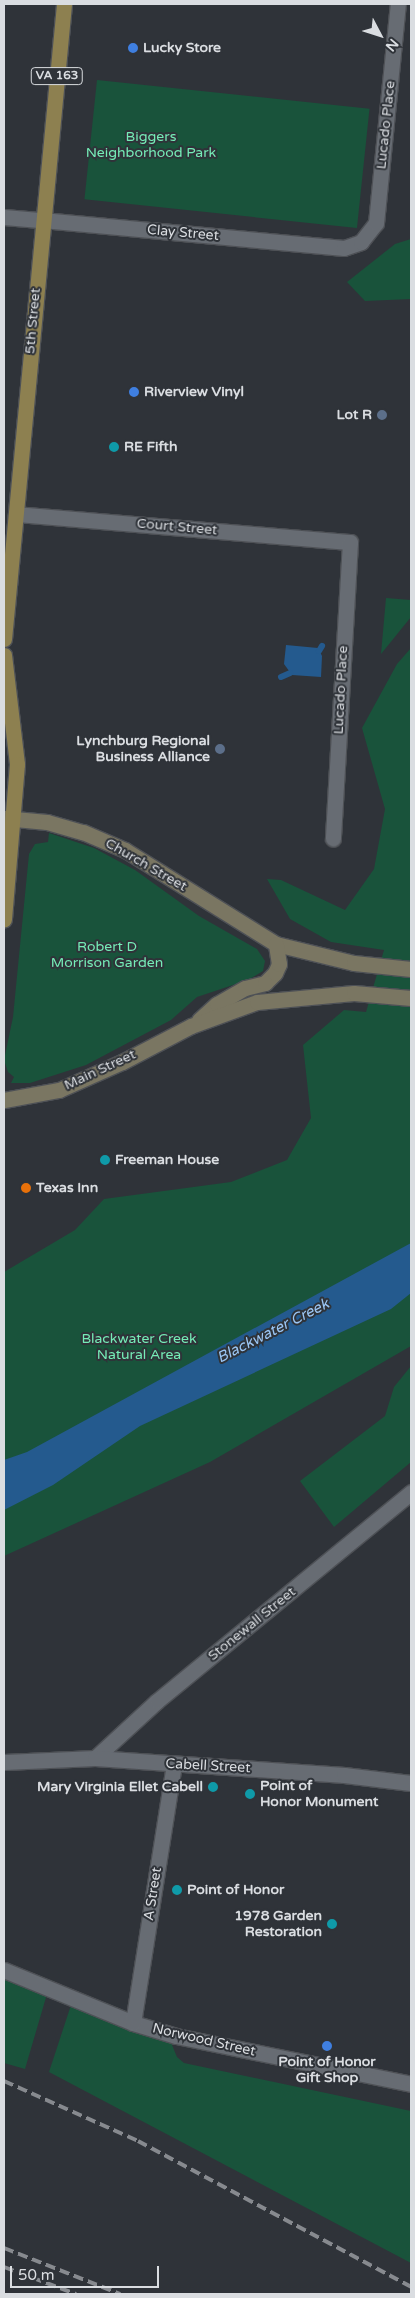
<!DOCTYPE html>
<html>
<head>
<meta charset="utf-8">
<style>
	body { margin:0 }
	#map { position:relative; width:415px; height:2298px; overflow:hidden; background:#2f3339; font-family:"Varela Round",sans-serif }
	div>[style] { position:absolute }
	.green>* { inset:0; background:#19533b; transform-origin:0 0 }
	.water>* { inset:0; background:#245a8e }
	.stream>* { height:6px; margin:-3px; padding:0 3px; transform-origin:3px; border-radius:3px; background:#245a8e }
	.roads { filter:drop-shadow(1px 0 #4e5156) drop-shadow(-1px 0 #4e5156) drop-shadow(0 1px #4e5156) drop-shadow(0 -1px #4e5156) }
	.minor>* { height:15px; margin:-7.5px; padding:0 7.5px; transform-origin:7.5px; border-radius:7.5px; background:#676c73 }
	.tertiary>* { height:15px; margin:-7.5px; padding:0 7.5px; transform-origin:7.5px; border-radius:7.5px; background:#676c73 }
	.secondary>* { height:15px; margin:-7.5px; padding:0 7.5px; transform-origin:7.5px; border-radius:7.5px; background:#7a7662 }
	.primary>* { height:15px; margin:-7.5px; padding:0 7.5px; transform-origin:7.5px; border-radius:7.5px; background:#8d8050 }
	.rail>* { height:4px; margin-top:-2px; transform-origin:0; background:repeating-linear-gradient(90deg,#878a8f 0 10px,transparent 0 15px) }
	.dots>* { width:14px; height:14px; translate:-50% -50%; box-sizing:border-box; border:2px solid #2f3339; border-radius:50% }
	span { translate:-50% -50%; white-space:nowrap; text-align:center; line-height:1.15; -webkit-text-stroke:4px #2f3339; paint-order:stroke }
	.shield-label span { padding:1px 4px; background:#2f3339; border:1px solid; border-radius:4px; -webkit-text-stroke-width:0 }
	.shield-label { font-size:12px; color:#dadde1; font-weight:700 }
	.poi-label { font-size:14px; color:#dadde1; font-weight:700 }
	.left { translate:0 -50%; text-align:left }
	.right { translate:-100% -50%; text-align:right }
	.street-label { font-size:14px; color:#dadde1 }
	.park-label { font-size:14px; color:#75ecb7 }
	.water-label { font-size:15px; color:#9bc6f4; font-style:italic }
	.frame { position:absolute; inset:0; border:5px solid #dadde1; pointer-events:none }
	.north { position:absolute; left:355px; top:10px; width:50px; height:50px; -webkit-text-stroke:4px #2f3339; paint-order:stroke; rotate:130deg; font-size:14px; font-weight:700; line-height:20px; text-align:center; color:#dadde1 }
	.north::after { content:''; display:block; margin:auto; width:18px; height:22px; background:#dadde1; clip-path:polygon(50% 0,100% 100%,50% 72%,0 100%) }
	.scale { position:absolute; left:10px; top:2266px; width:149px; height:22px; box-sizing:border-box; border:2px solid #dadde1; border-top:0; padding-left:6px; font-size:15px; line-height:18px; white-space:nowrap; color:#dadde1; -webkit-text-stroke:4px #2f3339; paint-order:stroke }
</style>
</head>
<body>
<div id="map">
	<div class="green">
		<i style="left:97px;top:80px;width:274px;height:120px;rotate:6deg"></i>
		<i style="clip-path:polygon(411px 239px,411px 299px,365px 301px,347px 282px,395px 244px)"></i>
		<i style="clip-path:polygon(386px 598px,411px 600px,411px 617px,381px 654px)"></i>
		<i style="clip-path:polygon(411px 648px,411px 1346px,210px 1462px,4px 1556px,4px 1272px,75px 1230px,104px 1199px,231px 1182px,287px 1160px,311px 1118px,303px 1045px,344px 1010px,366px 1012px,384px 950px,331px 942px,290px 919px,267px 879px,281px 880px,345px 910px,374px 869px,385px 809px,362px 728px,397px 664px)"></i>
		<i style="clip-path:polygon(49px 833px,94px 848px,135px 870px,199px 916px,257px 949px,265px 961px,263px 971px,248px 980px,197px 997px,171px 1020px,86px 1065px,30px 1083px,11px 1083px,14px 1077px,8px 1072px,4px 1060px,13px 1017px,29px 854px,35px 844px,48px 842px)"></i>
		<i style="clip-path:polygon(411px 1366px,411px 1462px,334px 1527px,300px 1481px,385px 1416px,394px 1387px)"></i>
		<i style="clip-path:polygon(4px 1975px,47px 1994px,25px 2069px,4px 2063px)"></i>
		<i style="clip-path:polygon(71px 2005px,170px 2040px,177px 2057px,184px 2063px,411px 2111px,411px 2263px,49px 2072px)"></i>
	</div>
	<div class="water">
		<i style="clip-path:polygon(286px 645px,318px 648px,322px 656px,321px 677px,292px 675px,284px 664px)"></i>
		<i style="clip-path:polygon(411px 1243px,411px 1293px,391px 1309px,140px 1426px,53px 1485px,4px 1510px,4px 1460px,27px 1452px)"></i>
	</div>
	<div class="stream">
		<i style="left:319px;top:651px;width:6px;rotate:-59deg"></i>
		<i style="left:281px;top:677px;width:10px;rotate:-24deg"></i>
	</div>
	<div class="roads">
		<div class="minor">
			<i style="left:42px;top:220px;width:303px;rotate:5.3deg"></i>
			<i style="left:344px;top:248px;width:18px;rotate:-19deg"></i>
			<i style="left:361px;top:242px;width:24px;rotate:-52deg"></i>
			<i style="left:376px;top:223px;width:220px;rotate:-84.3deg"></i>
			<i style="left:16px;top:514px;width:335px;rotate:4.8deg"></i>
			<i style="left:350px;top:542px;width:297px;rotate:93.3deg"></i>
			<i style="left:95px;top:1758px;width:84px;rotate:-42.6deg"></i>
			<i style="left:157px;top:1701px;width:329px;rotate:-39.4deg"></i>
			<i style="left:4px;top:1762px;width:91px;rotate:-2.5deg"></i>
			<i style="left:95px;top:1758px;width:250px;rotate:3.9deg"></i>
			<i style="left:344px;top:1775px;width:67px;rotate:6.8deg"></i>
			<i style="left:4px;top:1970px;width:139px;rotate:22.3deg"></i>
			<i style="left:133px;top:2023px;width:45px;rotate:16.8deg"></i>
			<i style="left:176px;top:2036px;width:240px;rotate:11.5deg"></i>
			<i style="left:133px;top:2023px;width:262px;rotate:-81deg"></i>
		</div>
		<div class="tertiary">
			<i style="left:4px;top:217px;width:38px;rotate:5deg"></i>
		</div>
		<div class="secondary">
			<i style="left:4px;top:818px;width:43px;rotate:5.3deg"></i>
			<i style="left:47px;top:822px;width:37px;rotate:16deg"></i>
			<i style="left:83px;top:832px;width:46px;rotate:23.2deg"></i>
			<i style="left:125px;top:850px;width:178px;rotate:31.9deg"></i>
			<i style="left:276px;top:944px;width:80px;rotate:13.7deg"></i>
			<i style="left:354px;top:963px;width:57px;rotate:6deg"></i>
			<i style="left:199px;top:1020px;width:24px;rotate:-42deg"></i>
			<i style="left:217px;top:1004px;width:32px;rotate:-30deg"></i>
			<i style="left:245px;top:988px;width:21px;rotate:-14deg"></i>
			<i style="left:265px;top:983px;width:14px;rotate:-45deg"></i>
			<i style="left:275px;top:973px;width:10px;rotate:-66deg"></i>
			<i style="left:279px;top:964px;width:20px;rotate:-99deg"></i>
			<i style="left:4px;top:1100px;width:56px;rotate:-10.3deg"></i>
			<i style="left:59px;top:1090px;width:69px;rotate:-24deg"></i>
			<i style="left:122px;top:1062px;width:78px;rotate:-27.6deg"></i>
			<i style="left:191px;top:1026px;width:70px;rotate:-20deg"></i>
			<i style="left:257px;top:1002px;width:97px;rotate:-5.3deg"></i>
			<i style="left:354px;top:993px;width:57px;rotate:5deg"></i>
		</div>
		<div class="primary">
			<i style="left:4px;top:639px;width:638px;rotate:-84.6deg"></i>
			<i style="left:4px;top:655px;width:110px;rotate:83.2deg"></i>
			<i style="left:17px;top:764px;width:156px;rotate:94.8deg"></i>
		</div>
	</div>
	<div class="rail">
		<i style="left:4px;top:2081px;width:147px;rotate:24.1deg"></i>
		<i style="left:138px;top:2141px;width:310px;rotate:28.1deg"></i>
		<i style="left:4px;top:2248px;width:125px;rotate:21.6deg"></i>
		<i style="left:4px;top:2267px;width:77px;rotate:20.6deg"></i>
	</div>
	<div class="dots">
		<i style="left:133px;top:48px;background:#3f7fe0"></i>
		<i style="left:134px;top:392px;background:#3f7fe0"></i>
		<i style="left:382px;top:415px;background:#5c6f8a"></i>
		<i style="left:114px;top:447px;background:#0f9aa8"></i>
		<i style="left:220px;top:749px;background:#5c6f8a"></i>
		<i style="left:105px;top:1160px;background:#0f9aa8"></i>
		<i style="left:26px;top:1188px;background:#e8710a"></i>
		<i style="left:213px;top:1787px;background:#0f9aa8"></i>
		<i style="left:250px;top:1794px;background:#0f9aa8"></i>
		<i style="left:177px;top:1890px;background:#0f9aa8"></i>
		<i style="left:332px;top:1924px;background:#0f9aa8"></i>
		<i style="left:327px;top:2046px;background:#3f7fe0"></i>
	</div>
	<div class="shield-label">
		<span style="left:57px;top:76px">VA 163</span>
	</div>
	<div class="poi-label">
		<span class="left" style="left:143px;top:48px">Lucky Store</span>
		<span class="left" style="left:144px;top:392px">Riverview Vinyl</span>
		<span class="right" style="left:372px;top:415px">Lot R</span>
		<span class="left" style="left:124px;top:447px">RE Fifth</span>
		<span class="right" style="left:210px;top:749px">Lynchburg Regional<br>Business Alliance</span>
		<span class="left" style="left:115px;top:1160px">Freeman House</span>
		<span class="left" style="left:36px;top:1188px">Texas Inn</span>
		<span class="left" style="left:260px;top:1794px">Point of<br>Honor Monument</span>
		<span class="right" style="left:203px;top:1787px">Mary Virginia Ellet Cabell</span>
		<span class="left" style="left:187px;top:1890px">Point of Honor</span>
		<span class="right" style="left:322px;top:1924px">1978 Garden<br>Restoration</span>
		<span style="left:327px;top:2070px">Point of Honor<br>Gift Shop</span>
	</div>
	<div class="street-label">
		<span style="left:386px;top:125px;rotate:-84deg">Lucado Place</span>
		<span style="left:183px;top:233px;rotate:5deg">Clay Street</span>
		<span style="left:33px;top:321px;rotate:-85deg">5th Street</span>
		<span style="left:177px;top:527px;rotate:5deg">Court Street</span>
		<span style="left:341px;top:690px;rotate:-87deg">Lucado Place</span>
		<span style="left:146px;top:865px;rotate:30deg">Church Street</span>
		<span style="left:100px;top:1070px;rotate:-25deg">Main Street</span>
		<span style="left:252px;top:1624px;rotate:-39deg">Stonewall Street</span>
		<span style="left:208px;top:1766px;rotate:3deg">Cabell Street</span>
		<span style="left:153px;top:1894px;rotate:-81deg">A Street</span>
		<span style="left:204px;top:2040px;rotate:13deg">Norwood Street</span>
	</div>
	<div class="park-label">
		<span style="left:151px;top:145px">Biggers<br>Neighborhood Park</span>
		<span style="left:107px;top:955px">Robert D<br>Morrison Garden</span>
		<span style="left:139px;top:1347px">Blackwater Creek<br>Natural Area</span>
	</div>
	<div class="water-label">
		<span style="left:273px;top:1331px;rotate:-27deg">Blackwater Creek</span>
	</div>
	<div class="frame"></div>
	<div class="north">N</div>
	<div class="scale">50 m</div>
</div>
</body>
</html>
